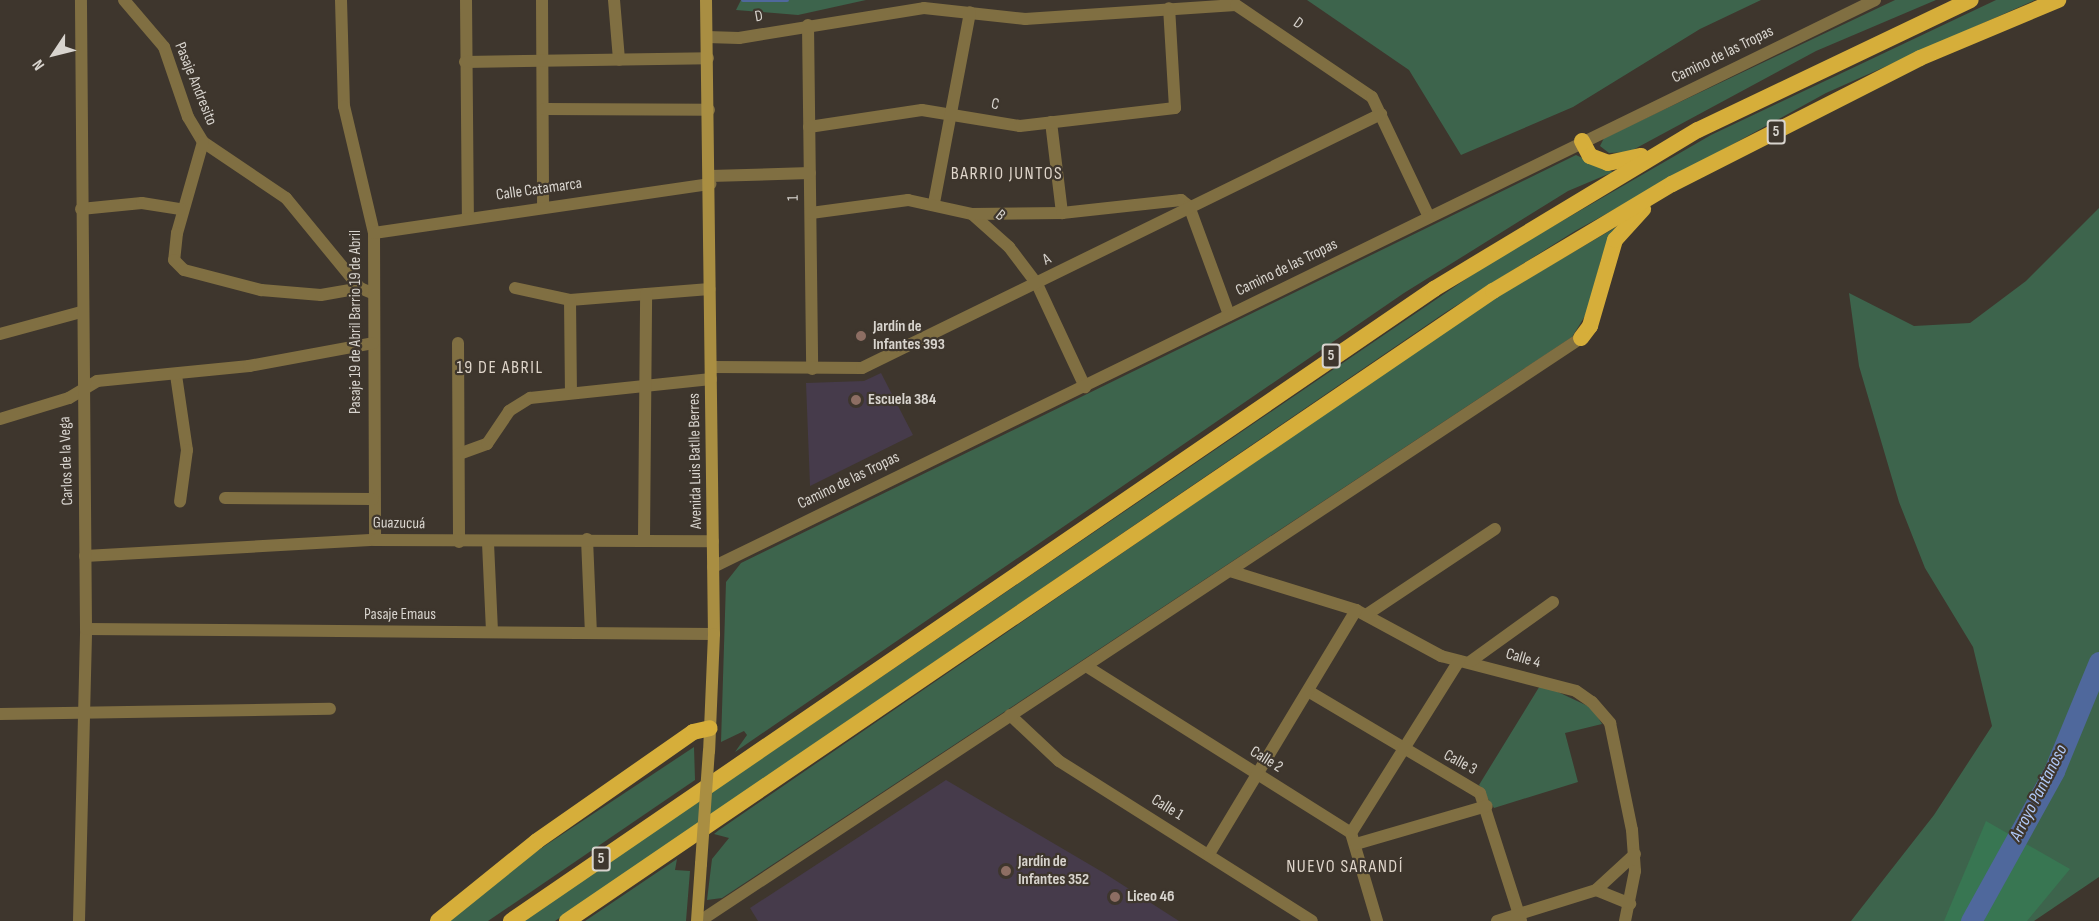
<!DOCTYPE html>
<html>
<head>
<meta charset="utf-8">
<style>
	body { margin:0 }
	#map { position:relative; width:2099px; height:921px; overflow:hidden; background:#3e362d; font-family:"Sofia Sans Condensed",sans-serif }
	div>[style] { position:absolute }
	.education>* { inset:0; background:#463b4b }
	.green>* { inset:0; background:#3d644c }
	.forest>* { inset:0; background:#387652 }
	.stream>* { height:4px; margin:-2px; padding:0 2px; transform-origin:2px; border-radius:2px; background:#4f689c }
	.river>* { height:21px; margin:-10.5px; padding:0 10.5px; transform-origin:10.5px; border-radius:10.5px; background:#4f689c }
	.minor>* { height:12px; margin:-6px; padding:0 6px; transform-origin:6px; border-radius:6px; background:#806f42 }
	.secondary>* { height:12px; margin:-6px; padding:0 6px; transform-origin:6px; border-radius:6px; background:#a98e42 }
	.trunk>* { height:16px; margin:-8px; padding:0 8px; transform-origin:8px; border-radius:8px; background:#d6ae3a }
	.secondary-bridge>* { height:12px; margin:-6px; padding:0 6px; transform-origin:6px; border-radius:6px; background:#a98e42 }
	.dots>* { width:16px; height:16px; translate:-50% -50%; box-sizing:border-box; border:3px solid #3e362d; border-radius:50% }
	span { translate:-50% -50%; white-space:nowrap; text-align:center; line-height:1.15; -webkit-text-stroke:4.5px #3e362d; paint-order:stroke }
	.shield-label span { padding:2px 4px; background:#3e362d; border:2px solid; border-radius:4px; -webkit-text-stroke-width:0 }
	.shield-label { font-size:15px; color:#d8d4ce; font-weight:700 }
	.street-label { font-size:16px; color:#d8d4ce }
	.poi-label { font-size:16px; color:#d8d4ce; font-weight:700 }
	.left { translate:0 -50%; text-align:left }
	.neighbourhood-label { font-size:18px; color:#dfd5ca; letter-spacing:1.5px }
	.water-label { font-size:18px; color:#b0c8f6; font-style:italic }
	.north { position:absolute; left:24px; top:24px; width:60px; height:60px; -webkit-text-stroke:4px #3e362d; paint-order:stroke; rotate:235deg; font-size:16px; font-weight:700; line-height:24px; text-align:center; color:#d8d4ce }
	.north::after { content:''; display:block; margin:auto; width:21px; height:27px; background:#d8d4ce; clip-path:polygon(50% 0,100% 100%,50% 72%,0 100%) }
</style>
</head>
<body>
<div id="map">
	<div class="education">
		<i style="clip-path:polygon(881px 373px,913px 435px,810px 486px,806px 383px,864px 381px)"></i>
		<i style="clip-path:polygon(946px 780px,1104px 873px,1179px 921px,758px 921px,750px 908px)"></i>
	</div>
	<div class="green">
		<i style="clip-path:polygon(741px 0,866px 0,798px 15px,736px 10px)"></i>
		<i style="clip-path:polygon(1307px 0,1761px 0,1700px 29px,1573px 107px,1461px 155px,1409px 70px)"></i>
		<i style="clip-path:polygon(1895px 0,1936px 0,1816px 51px,1629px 152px,1609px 153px,1600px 146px,1604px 138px)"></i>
		<i style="clip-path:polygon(1996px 0,2035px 0,1826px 93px,1575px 231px,1446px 312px,555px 921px,523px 921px,1491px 262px,1711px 135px)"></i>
		<i style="clip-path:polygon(1576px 155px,1613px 172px,1568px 191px,1404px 293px,735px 752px,747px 735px,744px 731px,721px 742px,726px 582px,741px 563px)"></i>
		<i style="clip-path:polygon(2099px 208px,2099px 877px,2034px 921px,1851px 921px,1934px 815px,1992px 726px,1973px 647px,1925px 568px,1899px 502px,1859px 366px,1849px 293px,1914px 326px,1970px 323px,2026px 281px)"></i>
		<i style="clip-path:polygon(1618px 226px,1601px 259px,1588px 311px,1572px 337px,722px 898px,707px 900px,712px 859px,729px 838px,714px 834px,719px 830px,1488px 302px)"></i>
		<i style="clip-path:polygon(1541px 684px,1592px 708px,1602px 724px,1565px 733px,1578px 782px,1494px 808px,1479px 785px)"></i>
		<i style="clip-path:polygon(694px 747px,695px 780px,488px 921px,449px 921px,528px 857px)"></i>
		<i style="clip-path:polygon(677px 859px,675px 870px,690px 871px,686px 921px,585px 921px)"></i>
	</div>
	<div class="forest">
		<i style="clip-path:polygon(1986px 821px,2070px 869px,2027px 921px,1944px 921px)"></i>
	</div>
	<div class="stream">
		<i style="left:743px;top:0;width:44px"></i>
	</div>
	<div class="river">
		<i style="left:1971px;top:921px;width:171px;rotate:-61deg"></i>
		<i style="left:2054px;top:771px;width:118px;rotate:-67.6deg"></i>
	</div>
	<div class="minor">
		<i style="left:124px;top:0;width:62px;rotate:49.6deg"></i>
		<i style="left:164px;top:47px;width:74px;rotate:71.1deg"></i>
		<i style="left:188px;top:117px;width:29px;rotate:59deg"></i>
		<i style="left:203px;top:142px;width:100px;rotate:34deg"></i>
		<i style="left:286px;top:198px;width:117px;rotate:50.6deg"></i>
		<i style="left:360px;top:288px;width:13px;rotate:23deg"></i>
		<i style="left:341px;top:0;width:106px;rotate:88.4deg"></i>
		<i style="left:344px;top:106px;width:130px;rotate:76.7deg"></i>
		<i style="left:374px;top:233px;width:307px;rotate:89.8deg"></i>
		<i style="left:466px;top:0;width:217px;rotate:89.5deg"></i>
		<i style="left:542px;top:0;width:206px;rotate:89.7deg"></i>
		<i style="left:614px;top:0;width:60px;rotate:85.2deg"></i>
		<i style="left:808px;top:25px;width:344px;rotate:89.3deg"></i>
		<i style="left:707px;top:37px;width:32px;rotate:2deg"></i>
		<i style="left:739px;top:38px;width:187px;rotate:-9.2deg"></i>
		<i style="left:924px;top:8px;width:102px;rotate:6.2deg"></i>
		<i style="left:1025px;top:19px;width:211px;rotate:-3.8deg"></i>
		<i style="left:1236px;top:5px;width:164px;rotate:34.1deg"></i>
		<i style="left:1372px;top:97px;width:133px;rotate:64.6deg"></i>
		<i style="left:465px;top:62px;width:243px;rotate:-0.9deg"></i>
		<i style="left:544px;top:109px;width:165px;rotate:0.3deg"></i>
		<i style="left:1051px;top:122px;width:92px;rotate:83.1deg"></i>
		<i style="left:809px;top:127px;width:114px;rotate:-8.6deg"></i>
		<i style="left:922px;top:110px;width:99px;rotate:9.3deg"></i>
		<i style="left:1020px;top:126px;width:156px;rotate:-6.6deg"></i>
		<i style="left:1175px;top:108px;width:100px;rotate:-93.4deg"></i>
		<i style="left:203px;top:142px;width:95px;rotate:105.9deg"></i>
		<i style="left:177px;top:233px;width:27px;rotate:96deg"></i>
		<i style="left:174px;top:260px;width:14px;rotate:45deg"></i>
		<i style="left:184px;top:270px;width:80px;rotate:14.6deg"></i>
		<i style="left:261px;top:290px;width:60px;rotate:4.8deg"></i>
		<i style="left:321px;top:295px;width:40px;rotate:-10deg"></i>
		<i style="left:710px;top:176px;width:100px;rotate:-1.7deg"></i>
		<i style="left:934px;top:203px;width:194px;rotate:-79.3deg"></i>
		<i style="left:81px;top:209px;width:61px;rotate:-5.6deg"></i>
		<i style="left:142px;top:203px;width:39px;rotate:9deg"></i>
		<i style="left:811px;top:213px;width:98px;rotate:-7.6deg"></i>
		<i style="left:908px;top:200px;width:66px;rotate:12.3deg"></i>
		<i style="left:972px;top:214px;width:50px;rotate:41.7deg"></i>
		<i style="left:1009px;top:247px;width:46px;rotate:52.9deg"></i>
		<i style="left:1037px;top:284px;width:114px;rotate:65deg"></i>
		<i style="left:972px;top:214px;width:90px;rotate:-0.6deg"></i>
		<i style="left:1062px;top:213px;width:120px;rotate:-6.2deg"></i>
		<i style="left:1181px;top:200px;width:10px;rotate:37deg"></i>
		<i style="left:1189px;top:206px;width:116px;rotate:69.8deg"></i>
		<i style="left:374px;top:233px;width:340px;rotate:-8.3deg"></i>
		<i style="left:515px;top:288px;width:56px;rotate:12.3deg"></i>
		<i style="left:570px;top:300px;width:140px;rotate:-4.5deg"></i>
		<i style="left:570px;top:300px;width:90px;rotate:89.4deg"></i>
		<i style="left:0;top:334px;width:84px;rotate:-15.2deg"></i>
		<i style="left:458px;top:343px;width:199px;rotate:89.7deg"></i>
		<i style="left:711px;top:367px;width:151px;rotate:0.4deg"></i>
		<i style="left:862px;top:368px;width:578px;rotate:-26.08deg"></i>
		<i style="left:176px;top:375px;width:76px;rotate:81.7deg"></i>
		<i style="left:187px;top:450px;width:52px;rotate:97.7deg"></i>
		<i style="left:0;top:419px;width:72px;rotate:-16.9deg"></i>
		<i style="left:69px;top:398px;width:33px;rotate:-31deg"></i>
		<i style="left:97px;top:381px;width:153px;rotate:-5.6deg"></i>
		<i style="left:249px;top:366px;width:126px;rotate:-10.5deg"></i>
		<i style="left:459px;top:454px;width:30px;rotate:-20deg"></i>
		<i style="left:487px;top:444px;width:40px;rotate:-56deg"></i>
		<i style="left:509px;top:411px;width:25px;rotate:-32deg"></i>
		<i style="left:530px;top:398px;width:182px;rotate:-6deg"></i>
		<i style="left:225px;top:498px;width:148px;rotate:0.4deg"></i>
		<i style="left:644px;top:538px;width:244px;rotate:-89.5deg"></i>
		<i style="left:587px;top:539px;width:94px;rotate:87.6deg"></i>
		<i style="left:488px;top:543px;width:89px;rotate:87.4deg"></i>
		<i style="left:85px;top:556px;width:290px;rotate:-3.2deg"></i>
		<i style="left:375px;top:540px;width:338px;rotate:0.2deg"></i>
		<i style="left:713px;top:567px;width:1293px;rotate:-26.01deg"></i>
		<i style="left:1230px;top:571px;width:132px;rotate:17.2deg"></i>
		<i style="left:1356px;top:610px;width:97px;rotate:28.4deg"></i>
		<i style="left:1441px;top:656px;width:139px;rotate:14.5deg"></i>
		<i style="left:1576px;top:691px;width:19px;rotate:35deg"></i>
		<i style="left:1592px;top:702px;width:28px;rotate:49deg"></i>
		<i style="left:1610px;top:723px;width:109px;rotate:78.4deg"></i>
		<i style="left:1632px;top:830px;width:41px;rotate:85.8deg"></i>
		<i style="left:1635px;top:871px;width:51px;rotate:101.3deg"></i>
		<i style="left:1366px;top:615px;width:155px;rotate:-33.7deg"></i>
		<i style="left:86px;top:629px;width:628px;rotate:0.46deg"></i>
		<i style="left:1471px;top:661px;width:101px;rotate:-35.7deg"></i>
		<i style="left:1086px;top:666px;width:313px;rotate:32.2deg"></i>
		<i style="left:1351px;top:833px;width:92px;rotate:73.5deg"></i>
		<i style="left:1308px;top:691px;width:200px;rotate:30.7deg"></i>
		<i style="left:1480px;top:793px;width:134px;rotate:72.2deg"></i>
		<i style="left:0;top:714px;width:330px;rotate:-0.9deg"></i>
		<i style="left:1010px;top:715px;width:67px;rotate:43.2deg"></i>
		<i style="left:1059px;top:761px;width:299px;rotate:32.3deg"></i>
		<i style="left:1351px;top:833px;width:203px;rotate:-57.9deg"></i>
		<i style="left:1356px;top:844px;width:136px;rotate:-16.2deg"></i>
		<i style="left:1209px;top:854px;width:285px;rotate:-58.9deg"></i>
		<i style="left:1596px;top:890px;width:53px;rotate:-42.7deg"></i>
		<i style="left:79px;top:921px;width:292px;rotate:-88.6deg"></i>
		<i style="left:86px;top:629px;width:629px;rotate:-90.46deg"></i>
		<i style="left:700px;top:921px;width:1056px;rotate:-33.49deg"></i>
		<i style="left:1497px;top:921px;width:104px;rotate:-17.4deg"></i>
		<i style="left:1596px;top:890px;width:37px;rotate:22deg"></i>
	</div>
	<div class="secondary">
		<i style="left:706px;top:0;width:634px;rotate:89.28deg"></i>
		<i style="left:714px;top:634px;width:117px;rotate:92.4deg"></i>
		<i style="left:697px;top:921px;width:57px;rotate:-86deg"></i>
	</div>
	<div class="trunk">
		<i style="left:1582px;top:141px;width:17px;rotate:62deg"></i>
		<i style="left:1590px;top:156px;width:19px;rotate:21deg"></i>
		<i style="left:1608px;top:163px;width:34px;rotate:-12deg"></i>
		<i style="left:1581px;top:338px;width:15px;rotate:-53deg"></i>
		<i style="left:1590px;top:326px;width:90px;rotate:-73.8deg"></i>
		<i style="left:1615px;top:240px;width:42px;rotate:-47.9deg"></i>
		<i style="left:438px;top:921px;width:127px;rotate:-38.9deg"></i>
		<i style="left:537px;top:841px;width:190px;rotate:-34.9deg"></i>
		<i style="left:693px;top:732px;width:17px;rotate:-13deg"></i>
		<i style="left:511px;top:921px;width:1119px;rotate:-34.4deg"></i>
		<i style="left:1434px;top:289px;width:308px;rotate:-31.1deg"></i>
		<i style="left:1698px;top:130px;width:302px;rotate:-25.5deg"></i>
		<i style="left:567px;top:921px;width:1120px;rotate:-34.23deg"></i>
		<i style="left:1493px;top:291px;width:209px;rotate:-30.9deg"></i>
		<i style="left:1672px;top:184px;width:278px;rotate:-26.9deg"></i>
		<i style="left:1920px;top:58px;width:150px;rotate:-22.8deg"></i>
	</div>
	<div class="secondary-bridge">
		<i style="left:701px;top:864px;width:113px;rotate:-86deg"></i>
	</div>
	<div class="dots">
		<i style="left:861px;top:336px;background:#8d6e63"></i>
		<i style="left:856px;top:400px;background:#8d6e63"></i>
		<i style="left:1006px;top:871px;background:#8d6e63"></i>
		<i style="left:1115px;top:897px;background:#8d6e63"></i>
	</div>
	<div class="shield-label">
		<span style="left:1776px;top:132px">5</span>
		<span style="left:1331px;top:356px">5</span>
		<span style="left:601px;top:859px">5</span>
	</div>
	<div class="street-label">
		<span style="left:759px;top:17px;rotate:-10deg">D</span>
		<span style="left:1298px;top:24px;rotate:35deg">D</span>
		<span style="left:1723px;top:55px;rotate:-26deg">Camino de las Tropas</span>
		<span style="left:195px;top:84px;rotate:68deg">Pasaje Andresito</span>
		<span style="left:995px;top:105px;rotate:11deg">C</span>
		<span style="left:539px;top:190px;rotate:-8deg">Calle Catamarca</span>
		<span style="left:794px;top:198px;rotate:-91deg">1</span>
		<span style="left:1000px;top:216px;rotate:39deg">B</span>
		<span style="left:1047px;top:260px;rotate:-27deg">A</span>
		<span style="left:1287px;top:268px;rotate:-26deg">Camino de las Tropas</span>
		<span style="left:356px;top:322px;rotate:-90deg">Pasaje 19 de Abril Barrio 19 de Abril</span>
		<span style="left:67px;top:461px;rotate:-92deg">Carlos de la Vega</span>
		<span style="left:696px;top:461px;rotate:-91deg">Avenida Luis Batlle Berres</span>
		<span style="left:849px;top:481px;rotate:-26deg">Camino de las Tropas</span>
		<span style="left:399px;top:524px;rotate:1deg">Guazucuá</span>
		<span style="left:400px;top:615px">Pasaje Emaus</span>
		<span style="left:1523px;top:659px;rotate:16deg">Calle 4</span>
		<span style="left:1266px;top:760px;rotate:32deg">Calle 2</span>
		<span style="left:1460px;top:763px;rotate:28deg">Calle 3</span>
		<span style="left:1167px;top:808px;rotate:32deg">Calle 1</span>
	</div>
	<div class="poi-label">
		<span class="left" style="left:873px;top:336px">Jardín de<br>Infantes 393</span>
		<span class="left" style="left:868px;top:400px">Escuela 384</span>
		<span class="left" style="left:1018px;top:871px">Jardín de<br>Infantes 352</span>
		<span class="left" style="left:1127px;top:897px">Liceo 46</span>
	</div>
	<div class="neighbourhood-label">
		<span style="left:1007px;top:174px">BARRIO JUNTOS</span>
		<span style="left:500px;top:368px">19 DE ABRIL</span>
		<span style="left:1345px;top:867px">NUEVO SARANDÍ</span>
	</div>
	<div class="water-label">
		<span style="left:2039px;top:793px;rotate:-63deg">Arroyo Pantanoso</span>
	</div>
	<div class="north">N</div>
</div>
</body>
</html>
